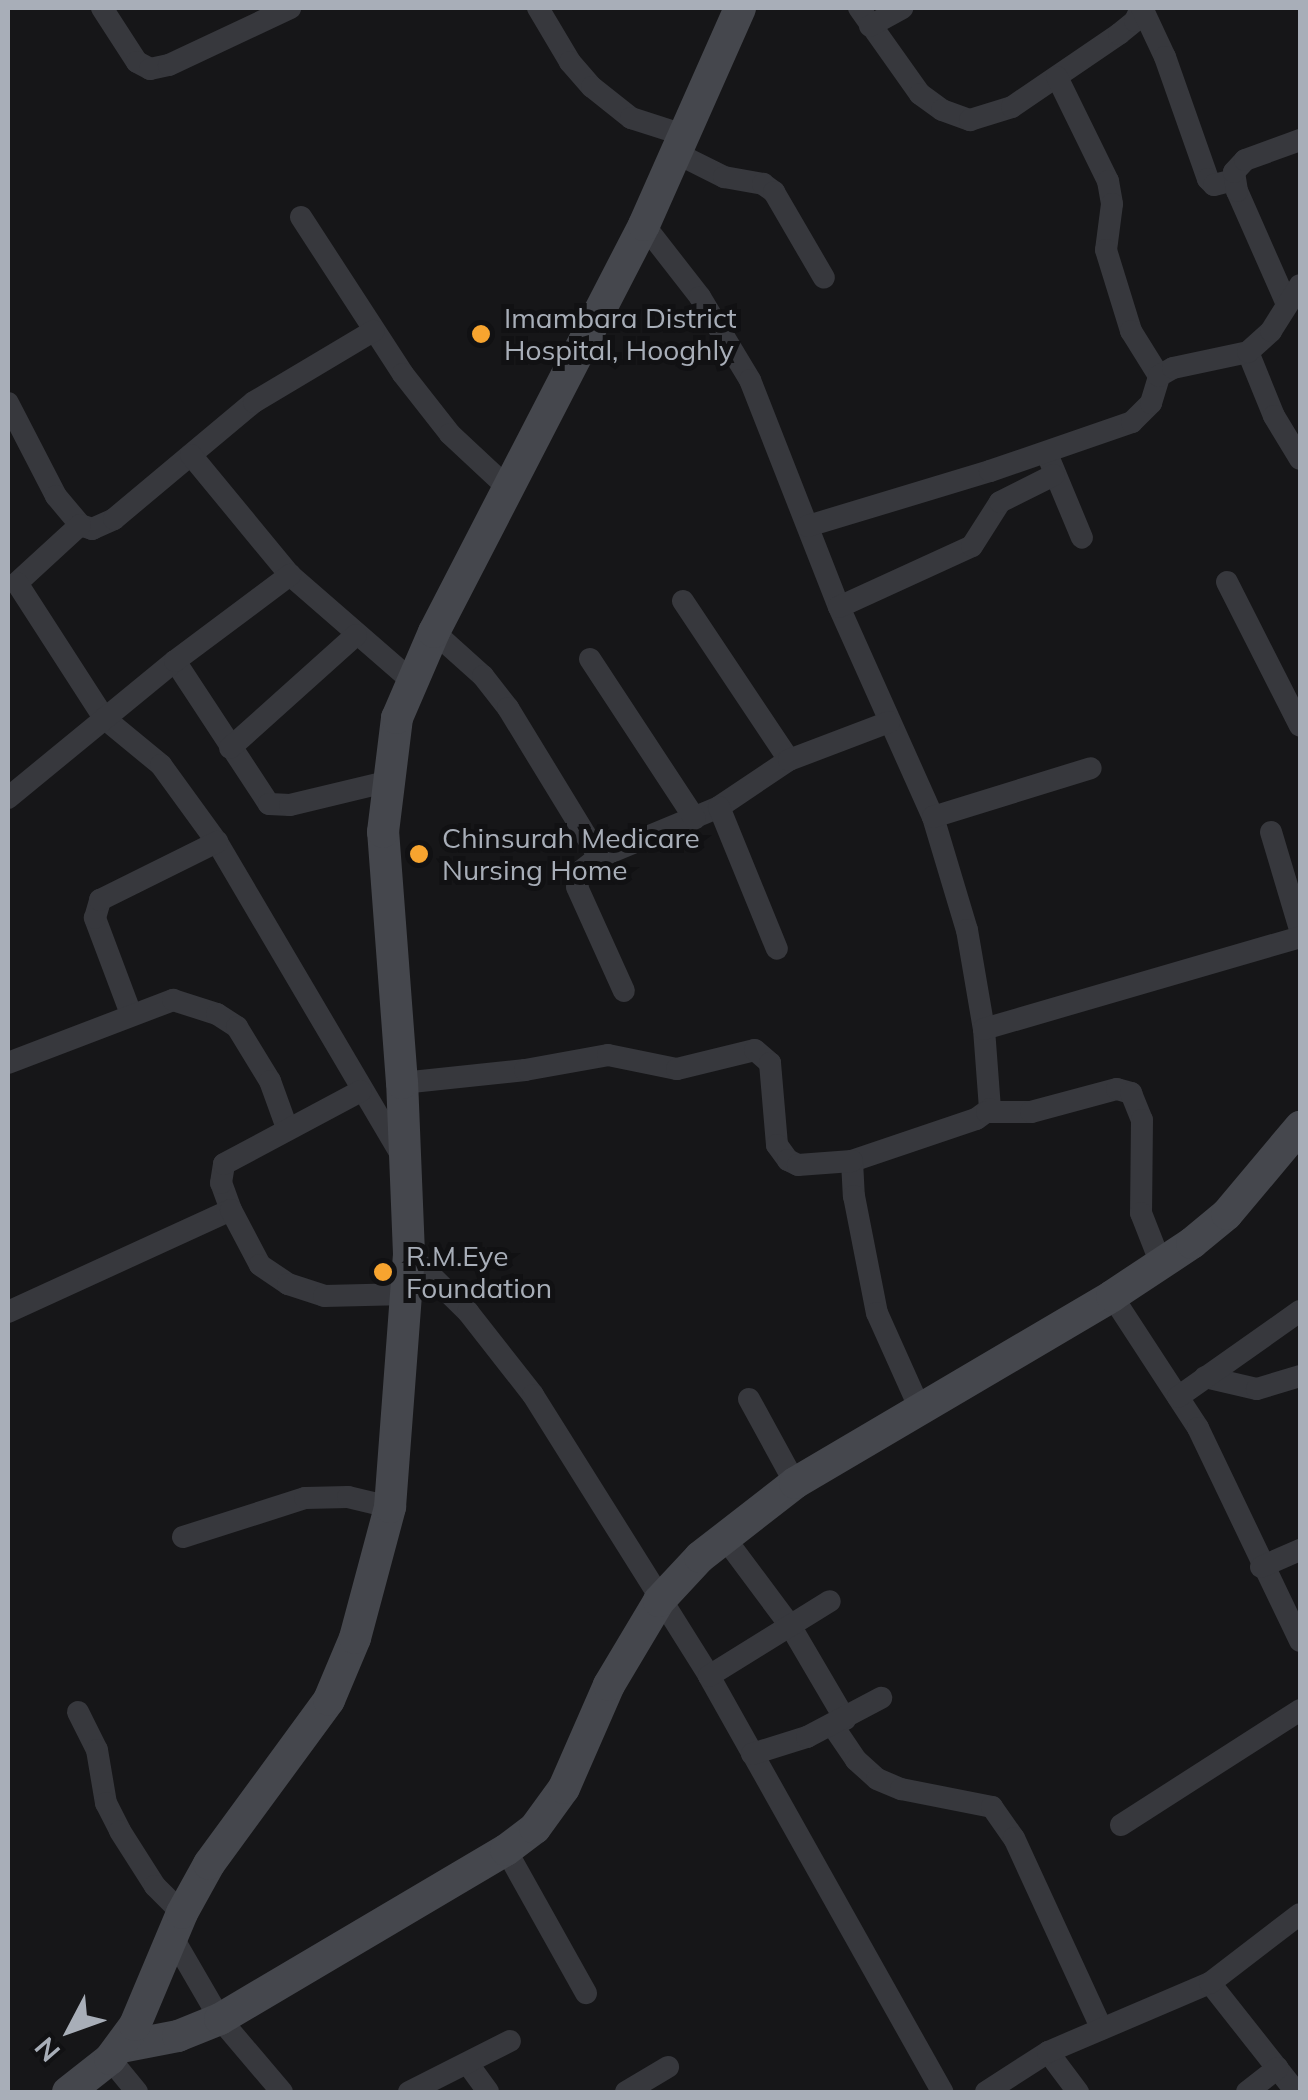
<!DOCTYPE html>
<html>
<head>
<meta charset="utf-8">
<style>
	body { margin:0 }
	#map { position:relative; width:1308px; height:2100px; overflow:hidden; background:#161618; font-family:Mulish,sans-serif }
	div>[style] { position:absolute }
	.street>* { height:22px; margin:-11px; padding:0 11px; transform-origin:11px; border-radius:11px; background:#37383d }
	.secondary>* { height:32px; margin:-16px; padding:0 16px; transform-origin:16px; border-radius:16px; background:#45474d }
	.dots>* { width:28px; height:28px; translate:-50% -50%; box-sizing:border-box; border:5px solid #111113; border-radius:50% }
	span { translate:-50% -50%; white-space:nowrap; text-align:center; line-height:1.15; -webkit-text-stroke:10px #111113; paint-order:stroke }
	.poi-label { font-size:28px; color:#a8aeb8 }
	.left { translate:0 -50%; text-align:left }
	.frame { position:absolute; inset:0; border:10px solid #a8aeb8; pointer-events:none }
	.north { position:absolute; left:20px; top:1980px; width:100px; height:100px; -webkit-text-stroke:8px #111113; paint-order:stroke; rotate:229deg; font-size:28px; font-weight:700; line-height:40px; text-align:center; color:#a8aeb8 }
	.north::after { content:''; display:block; margin:auto; width:35px; height:45px; background:#a8aeb8; clip-path:polygon(50% 0,100% 100%,50% 72%,0 100%) }
</style>
</head>
<body>
<div id="map">
	<div class="street">
		<i style="left:102px;top:8px;width:64px;rotate:57.1deg"></i>
		<i style="left:137px;top:62px;width:15px;rotate:28deg"></i>
		<i style="left:150px;top:69px;width:19px;rotate:-12deg"></i>
		<i style="left:169px;top:65px;width:134px;rotate:-25.2deg"></i>
		<i style="left:538px;top:8px;width:63px;rotate:59.3deg"></i>
		<i style="left:570px;top:62px;width:33px;rotate:49deg"></i>
		<i style="left:592px;top:87px;width:50px;rotate:38.5deg"></i>
		<i style="left:631px;top:118px;width:56px;rotate:17.8deg"></i>
		<i style="left:859px;top:8px;width:105px;rotate:54.7deg"></i>
		<i style="left:920px;top:94px;width:27px;rotate:36deg"></i>
		<i style="left:942px;top:110px;width:30px;rotate:20deg"></i>
		<i style="left:970px;top:120px;width:44px;rotate:-17.2deg"></i>
		<i style="left:1012px;top:107px;width:130px;rotate:-34.3deg"></i>
		<i style="left:1119px;top:34px;width:21px;rotate:-39deg"></i>
		<i style="left:1135px;top:21px;width:14px;rotate:-65deg"></i>
		<i style="left:1142px;top:8px;width:54px;rotate:64.9deg"></i>
		<i style="left:1165px;top:57px;width:129px;rotate:70.6deg"></i>
		<i style="left:1208px;top:179px;width:8px;rotate:45deg"></i>
		<i style="left:1214px;top:185px;width:21px;rotate:-14deg"></i>
		<i style="left:870px;top:26px;width:37px;rotate:-29deg"></i>
		<i style="left:1057px;top:77px;width:116px;rotate:63.9deg"></i>
		<i style="left:1108px;top:181px;width:23px;rotate:80deg"></i>
		<i style="left:1112px;top:204px;width:46px;rotate:97.4deg"></i>
		<i style="left:1106px;top:250px;width:85px;rotate:72.8deg"></i>
		<i style="left:1131px;top:331px;width:53px;rotate:58.1deg"></i>
		<i style="left:676px;top:153px;width:54px;rotate:26.6deg"></i>
		<i style="left:724px;top:177px;width:40px;rotate:10deg"></i>
		<i style="left:763px;top:184px;width:14px;rotate:36deg"></i>
		<i style="left:774px;top:192px;width:99px;rotate:59.8deg"></i>
		<i style="left:301px;top:217px;width:187px;rotate:57deg"></i>
		<i style="left:403px;top:374px;width:76px;rotate:51.9deg"></i>
		<i style="left:450px;top:434px;width:81px;rotate:43deg"></i>
		<i style="left:644px;top:225px;width:91px;rotate:52.1deg"></i>
		<i style="left:700px;top:297px;width:97px;rotate:58.9deg"></i>
		<i style="left:750px;top:380px;width:244px;rotate:68.6deg"></i>
		<i style="left:839px;top:607px;width:230px;rotate:65.9deg"></i>
		<i style="left:933px;top:817px;width:118px;rotate:73.3deg"></i>
		<i style="left:967px;top:930px;width:100px;rotate:80.3deg"></i>
		<i style="left:984px;top:1029px;width:80px;rotate:85.7deg"></i>
		<i style="left:990px;top:1109px;width:17px;rotate:144deg"></i>
		<i style="left:976px;top:1119px;width:131px;rotate:161.3deg"></i>
		<i style="left:852px;top:1161px;width:35px;rotate:87deg"></i>
		<i style="left:854px;top:1196px;width:119px;rotate:78.9deg"></i>
		<i style="left:877px;top:1313px;width:105px;rotate:65.9deg"></i>
		<i style="left:1286px;top:302px;width:121px;rotate:-113.8deg"></i>
		<i style="left:1237px;top:191px;width:19px;rotate:-99deg"></i>
		<i style="left:1234px;top:172px;width:16px;rotate:-47deg"></i>
		<i style="left:1245px;top:160px;width:59px;rotate:-20deg"></i>
		<i style="left:1248px;top:352px;width:69px;rotate:67.9deg"></i>
		<i style="left:1274px;top:416px;width:50px;rotate:58.8deg"></i>
		<i style="left:8px;top:403px;width:105px;rotate:62.7deg"></i>
		<i style="left:56px;top:496px;width:38px;rotate:50deg"></i>
		<i style="left:80px;top:525px;width:13px;rotate:18deg"></i>
		<i style="left:92px;top:529px;width:24px;rotate:-24deg"></i>
		<i style="left:114px;top:519px;width:182px;rotate:-39.9deg"></i>
		<i style="left:254px;top:402px;width:139px;rotate:-30.8deg"></i>
		<i style="left:191px;top:455px;width:156px;rotate:50.5deg"></i>
		<i style="left:290px;top:575px;width:160px;rotate:41deg"></i>
		<i style="left:1050px;top:461px;width:83px;rotate:67.4deg"></i>
		<i style="left:80px;top:525px;width:86px;rotate:137.4deg"></i>
		<i style="left:17px;top:583px;width:161px;rotate:57.2deg"></i>
		<i style="left:104px;top:718px;width:74px;rotate:39.5deg"></i>
		<i style="left:161px;top:765px;width:95px;rotate:54deg"></i>
		<i style="left:217px;top:842px;width:367px;rotate:59.5deg"></i>
		<i style="left:808px;top:526px;width:190px;rotate:-16.8deg"></i>
		<i style="left:990px;top:471px;width:150px;rotate:-19deg"></i>
		<i style="left:1132px;top:422px;width:27px;rotate:-45deg"></i>
		<i style="left:1151px;top:403px;width:28px;rotate:-73deg"></i>
		<i style="left:1159px;top:376px;width:16px;rotate:-30deg"></i>
		<i style="left:1173px;top:368px;width:77px;rotate:-12deg"></i>
		<i style="left:1248px;top:352px;width:31px;rotate:-42deg"></i>
		<i style="left:1271px;top:331px;width:54px;rotate:-57.8deg"></i>
		<i style="left:1227px;top:582px;width:161px;rotate:63.1deg"></i>
		<i style="left:683px;top:601px;width:191px;rotate:56.3deg"></i>
		<i style="left:839px;top:607px;width:146px;rotate:-24.6deg"></i>
		<i style="left:972px;top:546px;width:52px;rotate:-57.5deg"></i>
		<i style="left:1000px;top:502px;width:60px;rotate:-26.6deg"></i>
		<i style="left:434px;top:632px;width:66px;rotate:41.9deg"></i>
		<i style="left:483px;top:676px;width:41px;rotate:52deg"></i>
		<i style="left:508px;top:708px;width:175px;rotate:58.6deg"></i>
		<i style="left:599px;top:857px;width:130px;rotate:-22.6deg"></i>
		<i style="left:719px;top:807px;width:84px;rotate:-33.9deg"></i>
		<i style="left:789px;top:760px;width:107px;rotate:-20.8deg"></i>
		<i style="left:590px;top:659px;width:191px;rotate:56.7deg"></i>
		<i style="left:175px;top:661px;width:171px;rotate:56.7deg"></i>
		<i style="left:269px;top:804px;width:21px;rotate:3deg"></i>
		<i style="left:290px;top:805px;width:99px;rotate:-13.5deg"></i>
		<i style="left:230px;top:748px;width:169px;rotate:-41.9deg"></i>
		<i style="left:8px;top:798px;width:216px;rotate:-39.4deg"></i>
		<i style="left:175px;top:661px;width:144px;rotate:-36.8deg"></i>
		<i style="left:719px;top:807px;width:153px;rotate:67.8deg"></i>
		<i style="left:933px;top:817px;width:165px;rotate:-17.2deg"></i>
		<i style="left:1271px;top:832px;width:101px;rotate:73.4deg"></i>
		<i style="left:599px;top:857px;width:24px;rotate:142deg"></i>
		<i style="left:580px;top:872px;width:15px;rotate:101deg"></i>
		<i style="left:577px;top:887px;width:114px;rotate:65.7deg"></i>
		<i style="left:131px;top:1014px;width:103px;rotate:-110.6deg"></i>
		<i style="left:95px;top:918px;width:19px;rotate:-74deg"></i>
		<i style="left:100px;top:900px;width:131px;rotate:-26.4deg"></i>
		<i style="left:984px;top:1029px;width:329px;rotate:-16.2deg"></i>
		<i style="left:8px;top:1063px;width:177px;rotate:-20.9deg"></i>
		<i style="left:173px;top:1000px;width:46px;rotate:17.7deg"></i>
		<i style="left:217px;top:1014px;width:24px;rotate:33deg"></i>
		<i style="left:237px;top:1027px;width:63px;rotate:58.6deg"></i>
		<i style="left:270px;top:1081px;width:50px;rotate:70.1deg"></i>
		<i style="left:402px;top:1083px;width:124px;rotate:-6deg"></i>
		<i style="left:525px;top:1070px;width:84px;rotate:-10.2deg"></i>
		<i style="left:608px;top:1055px;width:70px;rotate:11.5deg"></i>
		<i style="left:677px;top:1069px;width:80px;rotate:-13.7deg"></i>
		<i style="left:755px;top:1050px;width:20px;rotate:41deg"></i>
		<i style="left:770px;top:1063px;width:82px;rotate:85.1deg"></i>
		<i style="left:777px;top:1145px;width:19px;rotate:54deg"></i>
		<i style="left:788px;top:1160px;width:11px;rotate:27deg"></i>
		<i style="left:798px;top:1165px;width:54px;rotate:-4.2deg"></i>
		<i style="left:987px;top:1112px;width:44px"></i>
		<i style="left:1031px;top:1112px;width:89px;rotate:-15deg"></i>
		<i style="left:1117px;top:1089px;width:15px;rotate:16deg"></i>
		<i style="left:1131px;top:1093px;width:29px;rotate:68deg"></i>
		<i style="left:1142px;top:1120px;width:93px;rotate:90.6deg"></i>
		<i style="left:1141px;top:1213px;width:55px;rotate:68.6deg"></i>
		<i style="left:231px;top:1210px;width:29px;rotate:-110deg"></i>
		<i style="left:221px;top:1183px;width:19px;rotate:-81deg"></i>
		<i style="left:224px;top:1164px;width:155px;rotate:-28.1deg"></i>
		<i style="left:409px;top:1254px;width:83px;rotate:44.5deg"></i>
		<i style="left:468px;top:1312px;width:105px;rotate:51.9deg"></i>
		<i style="left:533px;top:1395px;width:332px;rotate:57.9deg"></i>
		<i style="left:709px;top:1676px;width:477px;rotate:60.7deg"></i>
		<i style="left:1112px;top:1296px;width:158px;rotate:56.9deg"></i>
		<i style="left:1198px;top:1428px;width:236px;rotate:64.4deg"></i>
		<i style="left:8px;top:1312px;width:245px;rotate:-24.6deg"></i>
		<i style="left:231px;top:1210px;width:62px;rotate:62.2deg"></i>
		<i style="left:260px;top:1265px;width:34px;rotate:34deg"></i>
		<i style="left:288px;top:1284px;width:38px;rotate:18deg"></i>
		<i style="left:324px;top:1296px;width:83px;rotate:-1.4deg"></i>
		<i style="left:1205px;top:1377px;width:53px;rotate:13deg"></i>
		<i style="left:1257px;top:1389px;width:45px;rotate:-16.8deg"></i>
		<i style="left:1178px;top:1397px;width:149px;rotate:-35.2deg"></i>
		<i style="left:749px;top:1399px;width:96px;rotate:61.3deg"></i>
		<i style="left:183px;top:1537px;width:128px;rotate:-17.7deg"></i>
		<i style="left:305px;top:1498px;width:43px;rotate:-1.3deg"></i>
		<i style="left:348px;top:1497px;width:43px;rotate:13.4deg"></i>
		<i style="left:724px;top:1537px;width:112px;rotate:53.3deg"></i>
		<i style="left:791px;top:1627px;width:107px;rotate:59.6deg"></i>
		<i style="left:1261px;top:1567px;width:43px;rotate:-23.6deg"></i>
		<i style="left:709px;top:1676px;width:142px;rotate:-31.8deg"></i>
		<i style="left:78px;top:1712px;width:42px;rotate:63.4deg"></i>
		<i style="left:97px;top:1750px;width:54px;rotate:80.4deg"></i>
		<i style="left:106px;top:1803px;width:31px;rotate:63deg"></i>
		<i style="left:120px;top:1831px;width:65px;rotate:57.5deg"></i>
		<i style="left:155px;top:1886px;width:38px;rotate:45deg"></i>
		<i style="left:833px;top:1726px;width:41px;rotate:55.9deg"></i>
		<i style="left:856px;top:1760px;width:28px;rotate:42deg"></i>
		<i style="left:877px;top:1779px;width:26px;rotate:23deg"></i>
		<i style="left:901px;top:1789px;width:93px;rotate:11.2deg"></i>
		<i style="left:992px;top:1807px;width:38px;rotate:55deg"></i>
		<i style="left:1014px;top:1838px;width:210px;rotate:65.3deg"></i>
		<i style="left:752px;top:1754px;width:58px;rotate:-17.2deg"></i>
		<i style="left:807px;top:1737px;width:84px;rotate:-27.8deg"></i>
		<i style="left:1121px;top:1825px;width:213px;rotate:-32.7deg"></i>
		<i style="left:506px;top:1850px;width:164px;rotate:60.8deg"></i>
		<i style="left:173px;top:1938px;width:94px;rotate:59.9deg"></i>
		<i style="left:220px;top:2019px;width:96px;rotate:49.7deg"></i>
		<i style="left:1210px;top:1983px;width:139px;rotate:51.7deg"></i>
		<i style="left:1048px;top:2052px;width:50px;rotate:53.1deg"></i>
		<i style="left:110px;top:2059px;width:43px;rotate:50.7deg"></i>
		<i style="left:468px;top:2064px;width:34px;rotate:54deg"></i>
		<i style="left:409px;top:2092px;width:113px;rotate:-26.8deg"></i>
		<i style="left:626px;top:2092px;width:49px;rotate:-30.8deg"></i>
		<i style="left:986px;top:2092px;width:74px;rotate:-32.8deg"></i>
		<i style="left:1048px;top:2052px;width:176px;rotate:-23.1deg"></i>
		<i style="left:1210px;top:1983px;width:113px;rotate:-37.5deg"></i>
		<i style="left:1247px;top:2092px;width:39px;rotate:-38deg"></i>
	</div>
	<div class="secondary">
		<i style="left:121px;top:2047px;width:58px;rotate:-10.9deg"></i>
		<i style="left:178px;top:2036px;width:45px;rotate:-22deg"></i>
		<i style="left:220px;top:2019px;width:332px;rotate:-30.6deg"></i>
		<i style="left:506px;top:1850px;width:36px;rotate:-37deg"></i>
		<i style="left:535px;top:1828px;width:49px;rotate:-54.1deg"></i>
		<i style="left:564px;top:1788px;width:112px;rotate:-66.4deg"></i>
		<i style="left:609px;top:1685px;width:98px;rotate:-59.2deg"></i>
		<i style="left:659px;top:1601px;width:60px;rotate:-47deg"></i>
		<i style="left:700px;top:1557px;width:120px;rotate:-37.9deg"></i>
		<i style="left:795px;top:1483px;width:368px;rotate:-30.5deg"></i>
		<i style="left:1112px;top:1296px;width:96px;rotate:-33.5deg"></i>
		<i style="left:1192px;top:1243px;width:45px;rotate:-39.6deg"></i>
		<i style="left:1227px;top:1214px;width:114px;rotate:-50deg"></i>
		<i style="left:68px;top:2092px;width:53px;rotate:-38.2deg"></i>
		<i style="left:110px;top:2059px;width:42px;rotate:-53.7deg"></i>
		<i style="left:135px;top:2025px;width:121px;rotate:-67.2deg"></i>
		<i style="left:182px;top:1913px;width:56px;rotate:-61.1deg"></i>
		<i style="left:209px;top:1864px;width:203px;rotate:-53.8deg"></i>
		<i style="left:329px;top:1700px;width:67px;rotate:-67.2deg"></i>
		<i style="left:355px;top:1638px;width:136px;rotate:-75deg"></i>
		<i style="left:390px;top:1507px;width:254px;rotate:-85.7deg"></i>
		<i style="left:409px;top:1254px;width:171px;rotate:-92.3deg"></i>
		<i style="left:402px;top:1083px;width:252px;rotate:-94.3deg"></i>
		<i style="left:383px;top:832px;width:115px;rotate:-83deg"></i>
		<i style="left:397px;top:718px;width:94px;rotate:-66.7deg"></i>
		<i style="left:434px;top:632px;width:458px;rotate:-62.7deg"></i>
		<i style="left:644px;top:225px;width:237px;rotate:-66.1deg"></i>
	</div>
	<div class="dots">
		<i style="left:481px;top:334px;background:#f7a42f"></i>
		<i style="left:419px;top:854px;background:#f7a42f"></i>
		<i style="left:383px;top:1272px;background:#f7a42f"></i>
	</div>
	<div class="poi-label">
		<span class="left" style="left:504px;top:334px">Imambara District<br>Hospital, Hooghly</span>
		<span class="left" style="left:442px;top:854px">Chinsurah Medicare<br>Nursing Home</span>
		<span class="left" style="left:406px;top:1272px">R.M.Eye<br>Foundation</span>
	</div>
	<div class="frame"></div>
	<div class="north">N</div>
</div>
</body>
</html>
